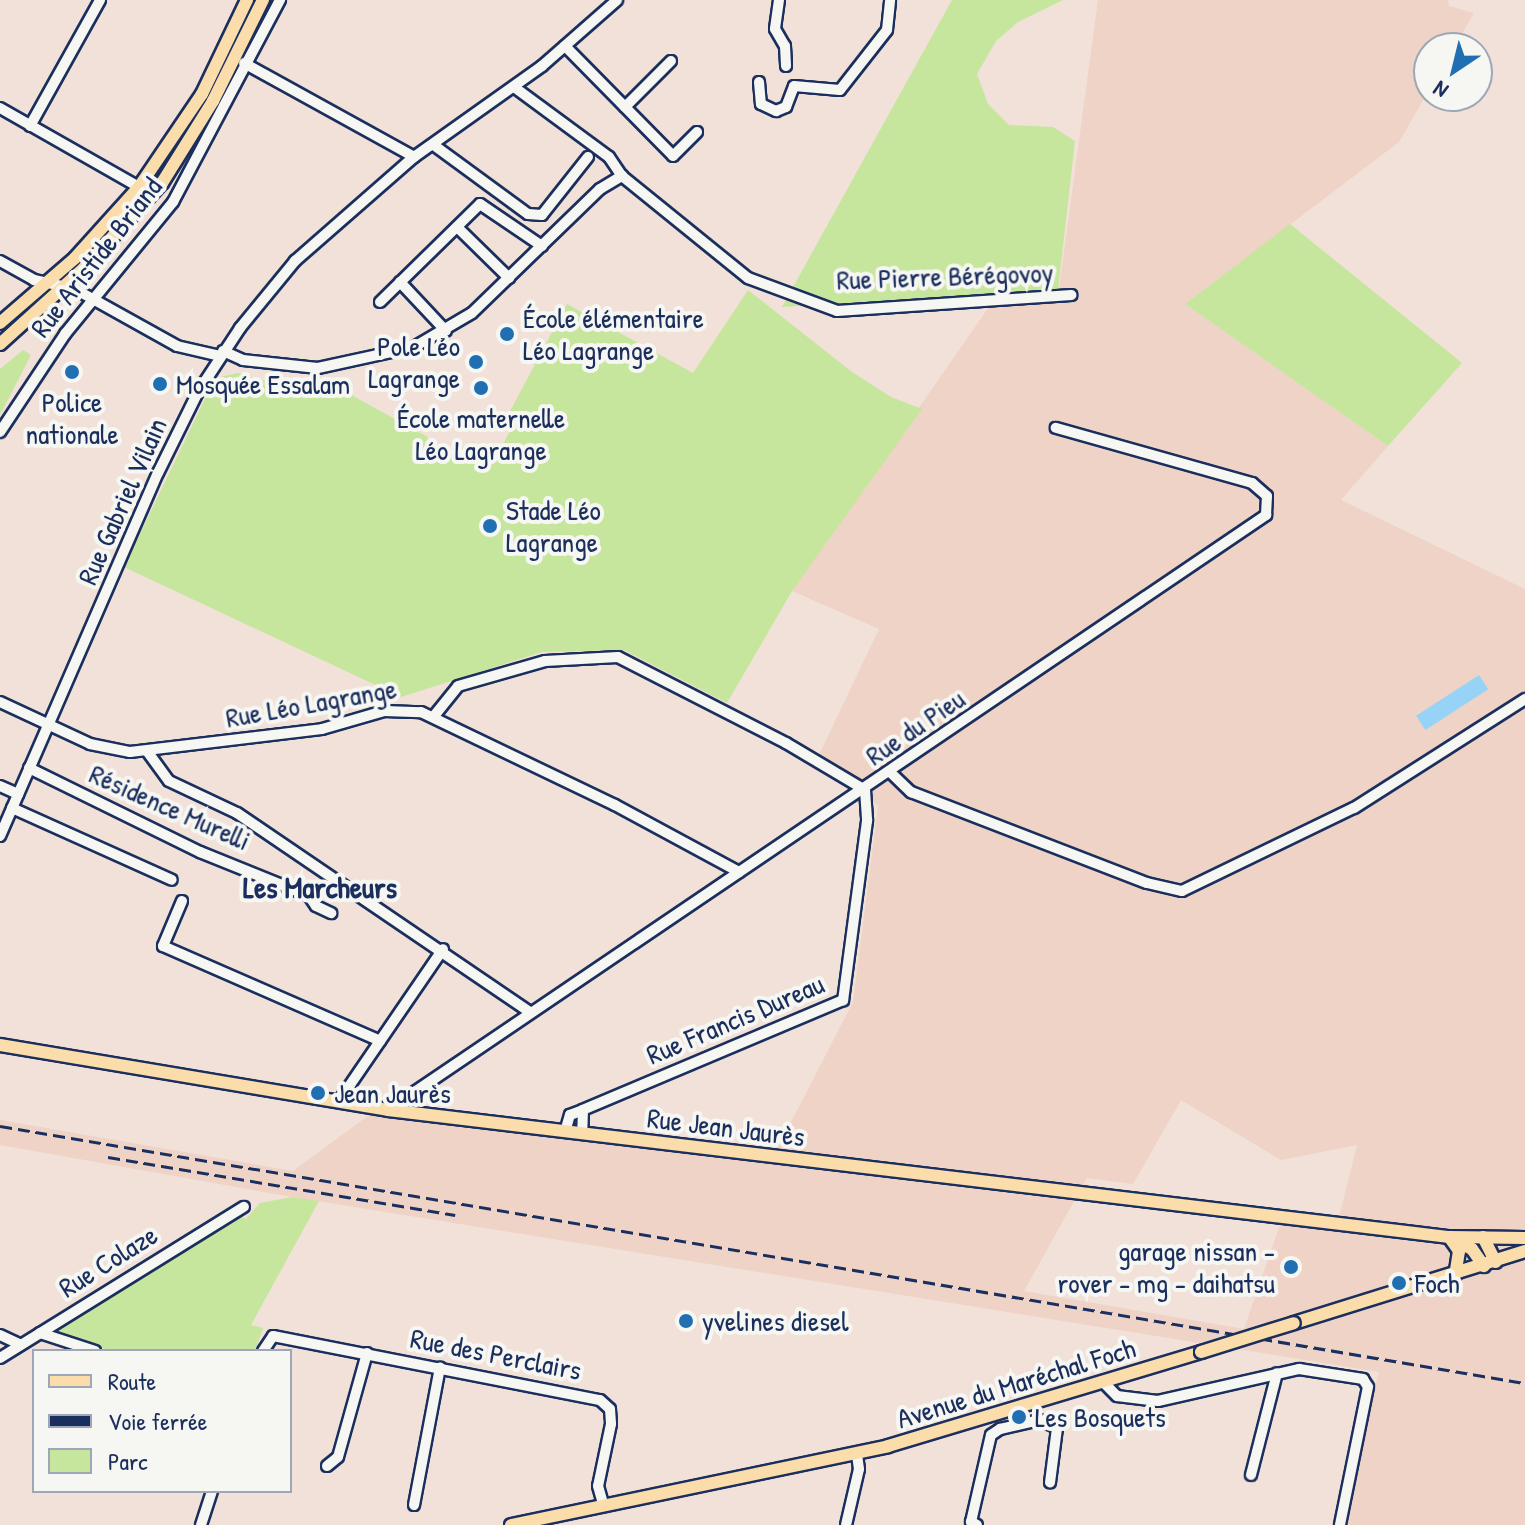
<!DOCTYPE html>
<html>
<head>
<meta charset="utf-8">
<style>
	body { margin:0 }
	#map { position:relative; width:1525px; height:1525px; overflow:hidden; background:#f1e1d8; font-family:"Patrick Hand",sans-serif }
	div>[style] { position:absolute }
	.built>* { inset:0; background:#eed3c6 }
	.green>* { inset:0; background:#c6e69e }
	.water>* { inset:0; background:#96d3f7; transform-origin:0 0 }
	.roads { filter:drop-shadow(2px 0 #1b2f5e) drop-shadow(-2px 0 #1b2f5e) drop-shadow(0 2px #1b2f5e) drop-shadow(0 -2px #1b2f5e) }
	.minor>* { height:10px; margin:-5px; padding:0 5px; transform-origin:5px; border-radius:5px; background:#f6f6f2 }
	.major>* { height:12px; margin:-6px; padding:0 6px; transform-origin:6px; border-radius:6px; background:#faddab }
	.rail>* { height:3px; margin-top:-1.5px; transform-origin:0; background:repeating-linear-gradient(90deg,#1b2f5e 0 12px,transparent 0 18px) }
	.bridges { filter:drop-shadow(2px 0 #1b2f5e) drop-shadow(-2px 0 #1b2f5e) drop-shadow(0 2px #1b2f5e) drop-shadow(0 -2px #1b2f5e) }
	.major-bridge>* { height:12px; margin:-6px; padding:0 6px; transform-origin:6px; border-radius:6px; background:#faddab }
	.dots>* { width:22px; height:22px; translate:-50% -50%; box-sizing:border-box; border:4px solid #f6f6f2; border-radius:50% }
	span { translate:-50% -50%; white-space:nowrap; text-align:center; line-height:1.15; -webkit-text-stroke:8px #f6f6f2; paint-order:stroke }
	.street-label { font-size:28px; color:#1b2f5e }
	.poi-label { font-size:28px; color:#1b2f5e }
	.left { translate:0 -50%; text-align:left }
	.right { translate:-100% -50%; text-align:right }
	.neighbourhood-label { font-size:30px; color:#1b2f5e; font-weight:700 }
	.legend { position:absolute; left:32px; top:1349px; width:260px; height:144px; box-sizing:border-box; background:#f6f6f2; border:2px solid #9ea6b7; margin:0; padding:10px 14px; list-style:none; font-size:24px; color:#1b2f5e }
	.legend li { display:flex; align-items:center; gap:16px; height:40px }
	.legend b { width:40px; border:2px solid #9ea6b7 }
	.north { position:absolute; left:1413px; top:32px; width:80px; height:80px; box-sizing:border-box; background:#f6f6f2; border:2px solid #9ea6b7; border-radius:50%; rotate:215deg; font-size:22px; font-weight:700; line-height:32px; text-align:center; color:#1b2f5e }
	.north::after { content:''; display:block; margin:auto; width:28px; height:36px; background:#1f6fb2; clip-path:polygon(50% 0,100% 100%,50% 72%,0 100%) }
</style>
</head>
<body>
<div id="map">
	<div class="built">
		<i style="clip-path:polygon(evenodd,1098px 0,1448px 0,1449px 6px,1474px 13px,1454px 48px,1429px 48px,1429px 90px,1399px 142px,1185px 304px,1388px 446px,1341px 500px,1525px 589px,1525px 1525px,1339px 1525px,1379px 1372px,1238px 1349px,1281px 1335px,1245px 1329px,1200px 1343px,292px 1197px,0 1145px,0 1120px,293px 1171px,372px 1113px,771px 1161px,853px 1002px,878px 806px,819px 755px,879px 629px,792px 591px,1000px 291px,1059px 289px,1098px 0,1181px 1100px,1281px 1160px,1357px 1145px,1336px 1229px,1281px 1222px,1244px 1329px,1024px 1291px,1087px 1178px,1133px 1184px,1181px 1100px)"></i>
	</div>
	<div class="green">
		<i style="clip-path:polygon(952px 0,1063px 0,1018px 22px,996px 41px,977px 74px,988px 104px,1009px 125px,1053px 127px,1075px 141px,1058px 290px,782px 307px)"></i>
		<i style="clip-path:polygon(1290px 224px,1462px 363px,1388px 446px,1185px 304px)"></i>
		<i style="clip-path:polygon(748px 290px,852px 372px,891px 397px,922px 409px,792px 591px,727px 703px,624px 650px,542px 652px,401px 697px,124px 567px,215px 378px,238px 373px,273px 383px,350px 383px,353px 396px,428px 437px,425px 443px,448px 455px,473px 442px,497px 455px,515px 422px,507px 417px,567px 304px,693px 373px)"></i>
		<i style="clip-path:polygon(23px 350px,31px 355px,0 415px,0 369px)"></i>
		<i style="clip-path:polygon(292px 1197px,319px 1201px,251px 1325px,263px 1328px,255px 1351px,111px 1351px,55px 1332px,239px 1216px,246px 1219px,260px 1203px)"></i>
	</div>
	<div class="water">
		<i style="left:1479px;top:675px;width:17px;height:75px;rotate:57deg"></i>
	</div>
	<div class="roads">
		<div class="minor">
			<i style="left:779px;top:0;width:29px;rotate:98deg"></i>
			<i style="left:775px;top:29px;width:20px;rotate:60deg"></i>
			<i style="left:785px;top:46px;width:20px;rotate:87deg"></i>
			<i style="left:565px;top:46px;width:154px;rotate:45.5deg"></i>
			<i style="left:673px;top:156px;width:34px;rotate:-45deg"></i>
			<i style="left:244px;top:63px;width:194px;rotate:28.9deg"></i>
			<i style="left:759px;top:82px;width:22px;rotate:85deg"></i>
			<i style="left:761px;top:104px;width:17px;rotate:25deg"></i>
			<i style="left:776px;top:111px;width:11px;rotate:-22deg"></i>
			<i style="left:786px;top:107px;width:22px;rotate:-69deg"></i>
			<i style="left:794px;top:86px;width:46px;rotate:5deg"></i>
			<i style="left:840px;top:90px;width:76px;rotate:-51.9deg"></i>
			<i style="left:887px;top:30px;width:30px;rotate:-84deg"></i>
			<i style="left:514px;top:87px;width:118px;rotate:36.4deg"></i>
			<i style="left:609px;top:157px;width:23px;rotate:56deg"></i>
			<i style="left:622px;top:176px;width:162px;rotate:39deg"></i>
			<i style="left:748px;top:278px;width:95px;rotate:20.3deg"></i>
			<i style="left:837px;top:311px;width:235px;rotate:-3.9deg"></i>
			<i style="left:625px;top:107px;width:65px;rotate:-45deg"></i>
			<i style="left:0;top:108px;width:160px;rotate:29.6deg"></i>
			<i style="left:30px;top:126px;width:144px;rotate:-60.9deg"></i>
			<i style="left:435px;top:146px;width:115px;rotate:36.2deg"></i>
			<i style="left:528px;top:214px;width:14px;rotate:4deg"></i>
			<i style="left:542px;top:215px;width:74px;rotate:-51.6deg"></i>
			<i style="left:457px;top:227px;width:73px;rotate:44.4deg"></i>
			<i style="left:0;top:261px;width:39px;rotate:29deg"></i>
			<i style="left:34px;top:280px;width:40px;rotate:12deg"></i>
			<i style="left:73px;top:288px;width:119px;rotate:29.1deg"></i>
			<i style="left:177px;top:346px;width:44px;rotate:13.1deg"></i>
			<i style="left:400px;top:282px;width:67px;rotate:46.8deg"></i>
			<i style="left:380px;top:302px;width:140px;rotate:-44.4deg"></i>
			<i style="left:480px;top:204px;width:75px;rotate:34.1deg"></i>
			<i style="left:223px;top:351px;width:22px;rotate:24deg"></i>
			<i style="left:243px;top:360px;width:75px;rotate:6.1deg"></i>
			<i style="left:318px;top:368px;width:98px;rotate:-12.3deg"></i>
			<i style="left:414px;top:347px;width:67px;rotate:-30.4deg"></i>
			<i style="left:472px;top:313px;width:178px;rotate:-44.1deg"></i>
			<i style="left:600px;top:189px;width:26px;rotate:-31deg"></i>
			<i style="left:0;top:432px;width:118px;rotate:-56.4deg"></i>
			<i style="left:65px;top:334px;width:171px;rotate:-50.7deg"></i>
			<i style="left:173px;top:202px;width:229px;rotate:-62.1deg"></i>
			<i style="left:0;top:702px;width:99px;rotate:25deg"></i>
			<i style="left:90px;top:744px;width:41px;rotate:11.3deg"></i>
			<i style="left:130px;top:752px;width:193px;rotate:-6.8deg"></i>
			<i style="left:322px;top:729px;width:65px;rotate:-16.2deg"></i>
			<i style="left:384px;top:711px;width:37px;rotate:2deg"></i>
			<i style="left:421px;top:712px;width:215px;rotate:25.6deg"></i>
			<i style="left:615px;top:805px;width:141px;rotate:28.4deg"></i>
			<i style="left:434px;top:716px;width:38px;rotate:-51deg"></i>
			<i style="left:458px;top:686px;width:91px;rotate:-16deg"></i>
			<i style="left:545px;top:661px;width:73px;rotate:-3.1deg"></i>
			<i style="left:618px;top:657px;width:189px;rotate:27.1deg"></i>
			<i style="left:786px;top:743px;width:92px;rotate:30.7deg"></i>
			<i style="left:865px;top:790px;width:31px;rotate:86deg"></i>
			<i style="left:867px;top:821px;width:181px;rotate:97.6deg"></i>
			<i style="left:843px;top:1000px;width:282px;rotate:157.1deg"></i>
			<i style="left:147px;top:751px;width:37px;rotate:54deg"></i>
			<i style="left:169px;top:781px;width:75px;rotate:25.2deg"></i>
			<i style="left:237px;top:813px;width:352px;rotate:34.2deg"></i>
			<i style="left:29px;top:768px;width:191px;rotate:26.2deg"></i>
			<i style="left:200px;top:852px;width:118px;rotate:22deg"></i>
			<i style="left:309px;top:896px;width:12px;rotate:55deg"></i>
			<i style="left:316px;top:906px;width:17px;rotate:25deg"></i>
			<i style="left:891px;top:773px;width:28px;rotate:44deg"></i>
			<i style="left:911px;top:792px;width:253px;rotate:21.1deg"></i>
			<i style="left:1147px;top:883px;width:36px;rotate:13deg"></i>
			<i style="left:1182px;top:891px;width:191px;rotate:-25.8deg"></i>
			<i style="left:1354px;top:808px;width:203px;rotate:-32.5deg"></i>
			<i style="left:0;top:786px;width:20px;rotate:24deg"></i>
			<i style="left:12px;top:808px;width:175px;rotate:24.2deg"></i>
			<i style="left:0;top:836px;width:396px;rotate:-66.5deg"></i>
			<i style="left:158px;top:473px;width:90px;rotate:-63.7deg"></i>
			<i style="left:198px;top:392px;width:77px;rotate:-56.7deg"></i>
			<i style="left:240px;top:328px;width:87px;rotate:-50.6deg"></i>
			<i style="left:295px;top:261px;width:158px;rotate:-41.2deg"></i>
			<i style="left:414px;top:157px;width:157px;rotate:-35.4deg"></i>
			<i style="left:542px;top:66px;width:100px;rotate:-41.3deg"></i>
			<i style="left:182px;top:901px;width:49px;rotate:112.9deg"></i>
			<i style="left:163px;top:946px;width:237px;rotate:23.6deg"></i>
			<i style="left:339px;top:1101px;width:184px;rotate:-55.6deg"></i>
			<i style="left:388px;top:1110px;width:1061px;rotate:-34.12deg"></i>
			<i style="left:1266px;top:515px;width:19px;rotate:-87deg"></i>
			<i style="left:1267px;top:496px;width:20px;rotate:-139deg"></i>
			<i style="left:1252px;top:483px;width:204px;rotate:-164.3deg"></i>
			<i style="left:565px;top:1132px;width:18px;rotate:-74deg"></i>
			<i style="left:570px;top:1115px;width:14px;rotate:-21deg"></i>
			<i style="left:583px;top:1110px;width:23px;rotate:92deg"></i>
			<i style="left:40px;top:1333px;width:58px;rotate:18.1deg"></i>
			<i style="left:0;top:1335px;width:23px;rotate:25deg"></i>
			<i style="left:263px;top:1351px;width:18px;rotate:-56deg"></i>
			<i style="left:273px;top:1336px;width:333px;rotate:11.1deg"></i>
			<i style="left:600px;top:1400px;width:13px;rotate:42deg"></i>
			<i style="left:610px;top:1409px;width:15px;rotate:86deg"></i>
			<i style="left:611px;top:1424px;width:63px;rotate:101.8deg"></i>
			<i style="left:598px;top:1486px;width:19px;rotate:74deg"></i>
			<i style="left:0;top:1358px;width:287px;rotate:-31.8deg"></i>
			<i style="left:1103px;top:1382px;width:20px;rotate:45deg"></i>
			<i style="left:1117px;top:1396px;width:41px;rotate:7deg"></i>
			<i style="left:1158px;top:1401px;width:145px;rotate:-12.8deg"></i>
			<i style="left:1299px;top:1369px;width:65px;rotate:8.9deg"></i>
			<i style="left:1363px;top:1379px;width:9px;rotate:58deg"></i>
			<i style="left:1368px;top:1387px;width:141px;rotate:101.5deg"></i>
			<i style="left:327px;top:1466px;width:14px;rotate:-39deg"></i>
			<i style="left:338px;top:1457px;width:108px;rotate:-74.4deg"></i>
			<i style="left:1251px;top:1475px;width:105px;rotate:-75.7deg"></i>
			<i style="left:414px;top:1505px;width:140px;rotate:-79.3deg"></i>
			<i style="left:201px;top:1525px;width:36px;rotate:-72deg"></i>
			<i style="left:846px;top:1525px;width:57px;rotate:-76.9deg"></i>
			<i style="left:859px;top:1469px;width:15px;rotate:-98deg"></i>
			<i style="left:977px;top:1525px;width:7px;rotate:-153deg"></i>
			<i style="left:971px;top:1522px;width:89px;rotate:-77.1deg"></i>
			<i style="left:991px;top:1435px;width:11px;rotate:-34deg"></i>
			<i style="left:1000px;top:1429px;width:41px;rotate:-12.7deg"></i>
			<i style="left:1040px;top:1420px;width:19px;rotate:25deg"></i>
			<i style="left:1057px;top:1428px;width:55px;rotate:97.3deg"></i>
		</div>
		<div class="major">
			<i style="left:0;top:323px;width:99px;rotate:-40.9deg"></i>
			<i style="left:75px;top:258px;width:96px;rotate:-48deg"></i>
			<i style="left:139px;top:187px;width:112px;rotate:-55.9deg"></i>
			<i style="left:202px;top:94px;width:104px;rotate:-64.4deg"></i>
			<i style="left:0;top:344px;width:113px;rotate:-42.1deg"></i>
			<i style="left:84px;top:268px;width:115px;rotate:-47.5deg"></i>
			<i style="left:162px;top:183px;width:97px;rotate:-58.1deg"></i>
			<i style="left:213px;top:101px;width:113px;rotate:-63.7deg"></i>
			<i style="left:0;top:1045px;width:393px;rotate:9.5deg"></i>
			<i style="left:388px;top:1110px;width:1069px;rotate:6.83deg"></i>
			<i style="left:1449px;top:1237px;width:76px;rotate:0.8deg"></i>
			<i style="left:1483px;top:1237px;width:28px;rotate:63deg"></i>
			<i style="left:1450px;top:1238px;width:16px;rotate:55deg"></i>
			<i style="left:1459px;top:1251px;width:24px;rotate:99deg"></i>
			<i style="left:1452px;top:1238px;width:23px;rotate:29deg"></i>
			<i style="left:1472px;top:1249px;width:21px;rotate:55deg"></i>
			<i style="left:1294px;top:1323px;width:242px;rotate:-17.3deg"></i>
			<i style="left:511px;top:1525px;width:385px;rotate:-11.8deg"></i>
			<i style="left:888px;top:1446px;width:327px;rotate:-16.7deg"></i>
		</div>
	</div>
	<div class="rail">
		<i style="left:0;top:1126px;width:1547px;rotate:9.57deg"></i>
		<i style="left:108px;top:1157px;width:352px;rotate:9.5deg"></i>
	</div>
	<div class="bridges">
		<div class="major-bridge">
			<i style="left:1201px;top:1352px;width:97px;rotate:-17.3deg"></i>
		</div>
	</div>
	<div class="dots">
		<i style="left:507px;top:334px;background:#1f6fb2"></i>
		<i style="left:476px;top:362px;background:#1f6fb2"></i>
		<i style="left:72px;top:372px;background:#1f6fb2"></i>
		<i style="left:160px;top:384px;background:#1f6fb2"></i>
		<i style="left:481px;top:388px;background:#1f6fb2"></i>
		<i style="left:490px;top:526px;background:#1f6fb2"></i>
		<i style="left:318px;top:1093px;background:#1f6fb2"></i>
		<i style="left:1291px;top:1267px;background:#1f6fb2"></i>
		<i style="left:1399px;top:1283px;background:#1f6fb2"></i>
		<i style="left:686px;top:1321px;background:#1f6fb2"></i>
		<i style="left:1019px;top:1417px;background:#1f6fb2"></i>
	</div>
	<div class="street-label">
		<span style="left:96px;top:257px;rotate:-52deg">Rue Aristide Briand</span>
		<span style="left:945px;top:276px;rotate:-2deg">Rue Pierre Bérégovoy</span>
		<span style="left:122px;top:501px;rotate:-66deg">Rue Gabriel Vilain</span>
		<span style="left:311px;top:703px;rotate:-10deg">Rue Léo Lagrange</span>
		<span style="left:915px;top:727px;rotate:-34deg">Rue du Pieu</span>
		<span style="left:170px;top:807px;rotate:24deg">Résidence Murelli</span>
		<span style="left:735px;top:1019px;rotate:-23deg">Rue Francis Dureau</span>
		<span style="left:726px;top:1127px;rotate:7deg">Rue Jean Jaurès</span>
		<span style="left:108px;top:1261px;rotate:-32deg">Rue Colaze</span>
		<span style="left:496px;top:1354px;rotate:11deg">Rue des Perclairs</span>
		<span style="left:1016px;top:1383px;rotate:-17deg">Avenue du Maréchal Foch</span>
	</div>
	<div class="poi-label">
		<span class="left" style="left:523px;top:334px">École élémentaire<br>Léo Lagrange</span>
		<span class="right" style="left:460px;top:362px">Pole Léo<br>Lagrange</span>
		<span class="left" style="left:176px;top:384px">Mosquée Essalam</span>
		<span style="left:72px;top:418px">Police<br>nationale</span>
		<span style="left:481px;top:434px">École maternelle<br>Léo Lagrange</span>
		<span class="left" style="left:506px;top:526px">Stade Léo<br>Lagrange</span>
		<span class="left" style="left:334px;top:1093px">Jean Jaurès</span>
		<span class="right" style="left:1275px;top:1267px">garage nissan -<br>rover - mg - daihatsu</span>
		<span class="left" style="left:1415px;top:1283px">Foch</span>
		<span class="left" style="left:702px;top:1321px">yvelines diesel</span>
		<span class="left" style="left:1035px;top:1417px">Les Bosquets</span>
	</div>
	<div class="neighbourhood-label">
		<span style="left:320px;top:887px">Les Marcheurs</span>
	</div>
	<ul class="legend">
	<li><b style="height:10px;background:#faddab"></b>Route</li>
	<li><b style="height:10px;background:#1b2f5e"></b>Voie ferrée</li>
	<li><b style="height:22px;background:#c6e69e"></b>Parc</li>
	</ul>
	<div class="north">N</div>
</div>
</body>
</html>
